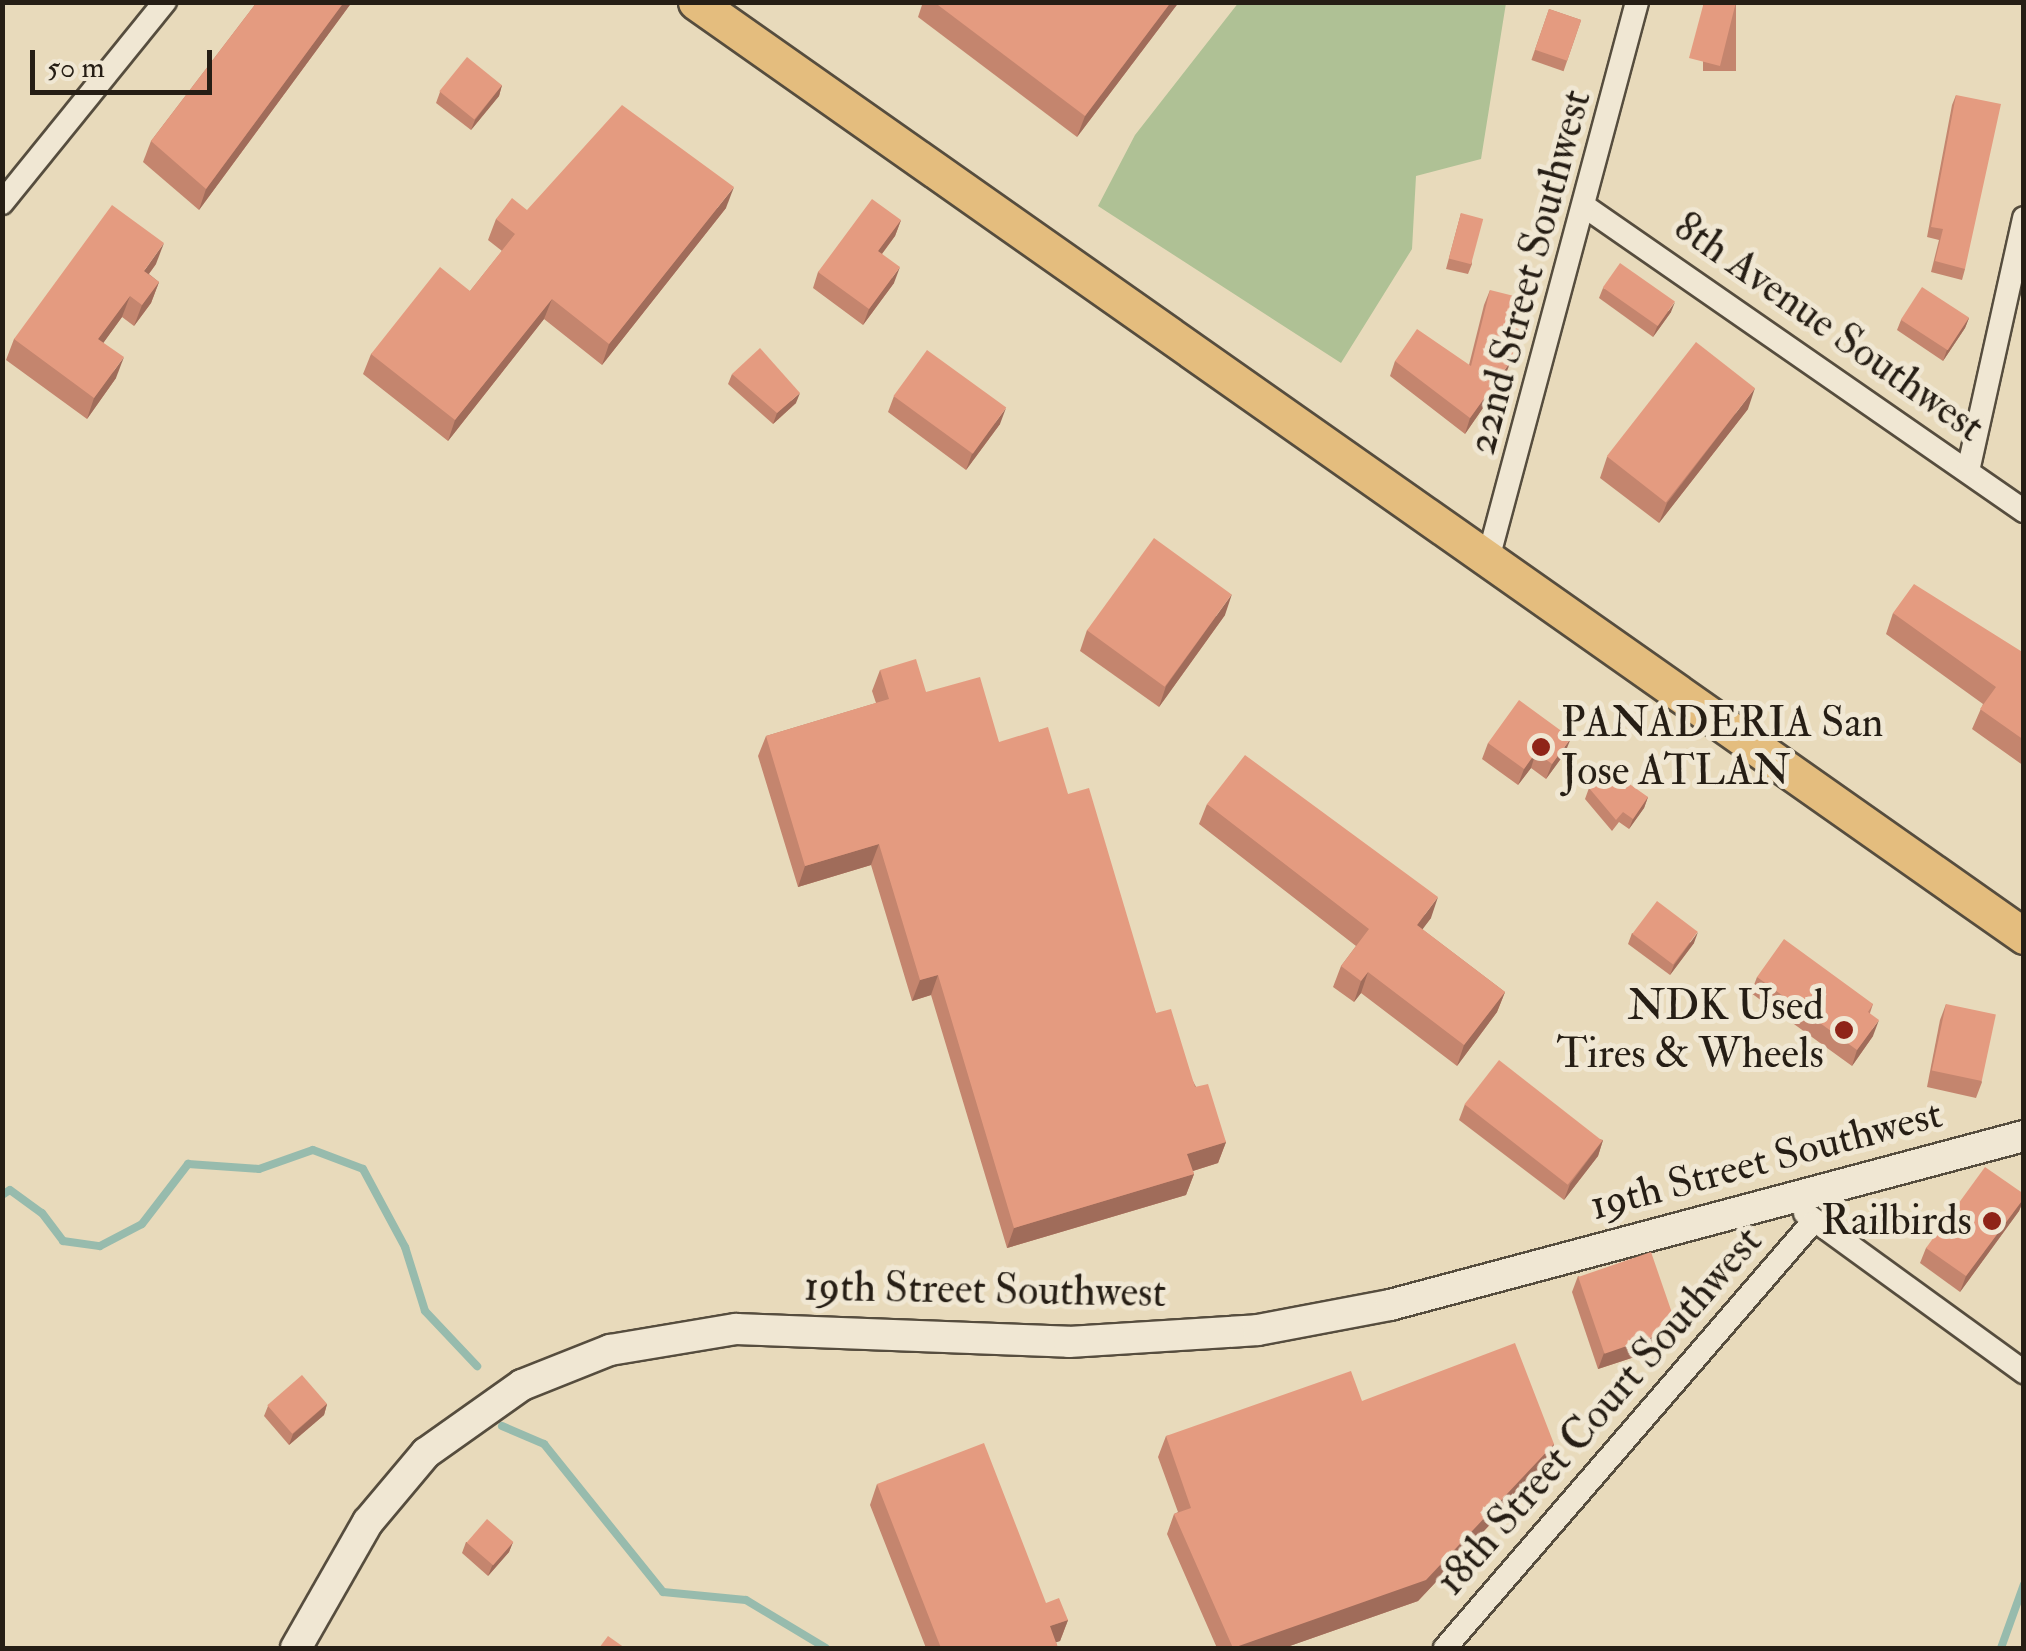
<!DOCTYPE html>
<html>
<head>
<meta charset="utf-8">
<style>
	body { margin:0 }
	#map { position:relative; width:2026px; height:1651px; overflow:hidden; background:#e8dabb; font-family:"IM FELL Double Pica",serif }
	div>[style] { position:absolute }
	.green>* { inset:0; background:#afc195 }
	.stream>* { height:8px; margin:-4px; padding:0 4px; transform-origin:4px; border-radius:4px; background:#97bbad }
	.roads { filter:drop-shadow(2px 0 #564d3e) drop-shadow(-2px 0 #564d3e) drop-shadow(0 2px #564d3e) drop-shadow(0 -2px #564d3e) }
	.street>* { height:22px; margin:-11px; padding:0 11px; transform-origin:11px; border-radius:11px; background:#f0e7d3 }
	.secondary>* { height:30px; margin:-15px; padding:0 15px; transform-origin:15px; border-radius:15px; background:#f0e7d3 }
	.primary>* { height:35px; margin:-17.5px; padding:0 17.5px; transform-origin:17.5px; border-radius:17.5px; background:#e4bd7e }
	.wall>* { inset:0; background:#c4856e; transform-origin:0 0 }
	.shaded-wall>* { inset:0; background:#a06c5a }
	.building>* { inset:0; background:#e49b80; transform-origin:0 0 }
	.dots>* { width:28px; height:28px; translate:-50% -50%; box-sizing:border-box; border:5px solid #f0e7d3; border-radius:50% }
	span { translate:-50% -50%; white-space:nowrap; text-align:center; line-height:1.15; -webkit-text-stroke:10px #f0e7d3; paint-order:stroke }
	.street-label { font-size:42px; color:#261e15 }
	.poi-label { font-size:42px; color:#261e15 }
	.left { translate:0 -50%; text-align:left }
	.right { translate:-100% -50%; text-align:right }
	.frame { position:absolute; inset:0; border:5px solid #261e15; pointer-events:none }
	.scale { position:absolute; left:30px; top:50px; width:182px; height:45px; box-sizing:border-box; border:5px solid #261e15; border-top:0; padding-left:12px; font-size:30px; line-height:35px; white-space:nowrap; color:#261e15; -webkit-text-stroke:8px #f0e7d3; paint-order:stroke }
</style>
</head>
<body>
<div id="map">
	<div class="green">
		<i style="clip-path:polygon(1239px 2px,1506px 3px,1481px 159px,1416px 176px,1412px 249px,1341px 363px,1098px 206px,1135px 135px)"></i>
	</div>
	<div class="stream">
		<i style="left:2px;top:1195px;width:9px;rotate:-32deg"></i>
		<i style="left:10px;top:1190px;width:39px;rotate:36deg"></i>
		<i style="left:42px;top:1213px;width:35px;rotate:53deg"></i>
		<i style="left:63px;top:1241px;width:37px;rotate:8deg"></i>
		<i style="left:100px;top:1246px;width:47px;rotate:-27.6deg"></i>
		<i style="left:142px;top:1224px;width:76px;rotate:-52.5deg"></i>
		<i style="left:188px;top:1164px;width:71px;rotate:4deg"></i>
		<i style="left:259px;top:1169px;width:57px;rotate:-19.4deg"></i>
		<i style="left:313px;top:1150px;width:53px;rotate:20.8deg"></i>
		<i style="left:363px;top:1169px;width:89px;rotate:61.7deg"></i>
		<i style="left:405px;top:1247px;width:67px;rotate:72.6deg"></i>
		<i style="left:425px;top:1311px;width:76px;rotate:46.6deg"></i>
		<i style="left:502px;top:1426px;width:46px;rotate:23.2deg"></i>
		<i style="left:544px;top:1444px;width:190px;rotate:51.2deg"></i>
		<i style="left:663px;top:1592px;width:83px;rotate:5.5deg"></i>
		<i style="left:746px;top:1600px;width:93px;rotate:31deg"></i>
		<i style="left:2001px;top:1648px;width:68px;rotate:-70.2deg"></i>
	</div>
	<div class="roads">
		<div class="street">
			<i style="left:2px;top:203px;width:259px;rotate:-51deg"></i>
			<i style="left:1587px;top:208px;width:532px;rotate:34.74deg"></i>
			<i style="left:1968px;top:471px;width:259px;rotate:-77.5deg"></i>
			<i style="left:1488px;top:559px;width:577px;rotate:-75.02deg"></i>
			<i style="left:1805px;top:1213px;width:271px;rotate:36deg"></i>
			<i style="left:1445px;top:1648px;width:560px;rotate:-49.2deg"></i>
		</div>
		<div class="secondary">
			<i style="left:296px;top:1648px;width:145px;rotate:-60.3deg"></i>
			<i style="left:368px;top:1522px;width:90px;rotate:-50deg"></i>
			<i style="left:426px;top:1453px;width:118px;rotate:-35.3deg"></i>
			<i style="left:522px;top:1385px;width:95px;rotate:-21.7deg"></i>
			<i style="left:610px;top:1350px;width:128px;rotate:-9.5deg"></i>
			<i style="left:736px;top:1329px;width:333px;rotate:2.2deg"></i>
			<i style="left:1069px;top:1342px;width:189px;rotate:-3.6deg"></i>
			<i style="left:1258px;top:1330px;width:134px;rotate:-10.7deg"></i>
			<i style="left:1390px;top:1305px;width:656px;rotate:-14.93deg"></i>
		</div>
		<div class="primary">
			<i style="left:696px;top:2px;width:1624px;rotate:35.12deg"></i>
		</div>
	</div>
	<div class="wall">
		<i style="clip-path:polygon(257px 2px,352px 2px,199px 210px,143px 162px,151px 141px)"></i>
		<i style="clip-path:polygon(923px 2px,1179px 2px,1077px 137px,918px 17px)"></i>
		<i style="left:1703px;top:2px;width:33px;height:69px"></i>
		<i style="left:1549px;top:9px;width:34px;height:54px;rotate:19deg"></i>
		<i style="clip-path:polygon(502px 85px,499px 96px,471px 130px,436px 103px,440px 92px)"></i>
		<i style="clip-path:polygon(1956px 95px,1965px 269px,1962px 280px,1931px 272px,1939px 240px,1927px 237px,1952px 105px)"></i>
		<i style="clip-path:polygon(726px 208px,602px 365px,544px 319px,448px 441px,363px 374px,371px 354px,470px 291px,502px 251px,488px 240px,496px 219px,527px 210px)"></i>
		<i style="clip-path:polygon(1461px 213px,1472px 264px,1468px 274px,1446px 269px)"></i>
		<i style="clip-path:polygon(901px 220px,895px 236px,882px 254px,894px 283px,863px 325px,813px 288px,818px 272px)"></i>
		<i style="clip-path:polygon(156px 264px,149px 274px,159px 282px,151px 303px,134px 326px,122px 317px,103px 343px,116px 378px,87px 419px,6px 360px,14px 339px)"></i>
		<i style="clip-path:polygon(1603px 288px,1671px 312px,1653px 337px,1599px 298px)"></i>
		<i style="clip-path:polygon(1490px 290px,1505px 376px,1465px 434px,1390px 376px,1395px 361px,1469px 365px,1484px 305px)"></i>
		<i style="clip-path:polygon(1969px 318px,1965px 328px,1943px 361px,1897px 330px,1901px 320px)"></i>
		<i style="clip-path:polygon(732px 374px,796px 403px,773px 424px,728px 384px)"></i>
		<i style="clip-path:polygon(894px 396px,1000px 424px,966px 470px,888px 412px)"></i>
		<i style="clip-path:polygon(1748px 409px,1659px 523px,1600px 478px,1607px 457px)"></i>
		<i style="clip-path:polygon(1893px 613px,2024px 653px,2024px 766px,1972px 729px,1983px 704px,1886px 634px)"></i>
		<i style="clip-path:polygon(1225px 615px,1159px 707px,1080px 651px,1087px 630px)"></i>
		<i style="clip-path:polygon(880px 670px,926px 692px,999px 742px,1068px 794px,1156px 1013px,1226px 1142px,1218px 1163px,1193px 1171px,1194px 1174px,1186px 1195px,1007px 1248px,931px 995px,912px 1001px,871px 865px,798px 887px,758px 756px,766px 736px,876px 703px,872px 691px)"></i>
		<i style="clip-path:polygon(1488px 743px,1565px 753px,1546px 779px,1531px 768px,1518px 785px,1482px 759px)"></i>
		<i style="clip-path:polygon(1589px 788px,1648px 797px,1644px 808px,1629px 829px,1619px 822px,1612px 831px,1585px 799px)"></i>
		<i style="clip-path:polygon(1207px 804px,1431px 918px,1422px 929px,1505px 992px,1497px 1012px,1457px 1066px,1361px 993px,1354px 1002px,1333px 987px,1341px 966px,1356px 946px,1199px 824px)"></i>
		<i style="clip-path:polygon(1632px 933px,1694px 943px,1670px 975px,1628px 944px)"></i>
		<i style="clip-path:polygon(1757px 977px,1873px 1004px,1870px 1013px,1873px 1036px,1852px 1066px,1751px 993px)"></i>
		<i style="clip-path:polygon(1946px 1004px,1982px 1082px,1976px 1098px,1927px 1087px,1940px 1020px)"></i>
		<i style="clip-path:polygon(1465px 1104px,1603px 1140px,1598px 1156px,1564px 1200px,1459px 1120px)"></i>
		<i style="clip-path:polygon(2024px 1194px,2024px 1200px,2019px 1211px,1960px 1292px,1920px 1263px,1926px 1248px)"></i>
		<i style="clip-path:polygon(1578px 1276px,1677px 1329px,1671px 1345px,1598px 1369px,1572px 1292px)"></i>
		<i style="clip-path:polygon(1362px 1401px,1554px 1444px,1546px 1465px,1418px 1601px,1284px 1648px,1217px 1648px,1167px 1534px,1174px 1514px,1178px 1512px,1158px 1457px,1166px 1436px)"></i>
		<i style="clip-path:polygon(327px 1404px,324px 1415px,289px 1445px,264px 1416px,268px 1406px)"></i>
		<i style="clip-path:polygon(877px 1484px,1068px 1620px,1060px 1641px,1056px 1642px,1058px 1648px,926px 1648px,870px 1505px)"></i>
		<i style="clip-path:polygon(466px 1542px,513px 1542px,509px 1552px,488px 1576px,462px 1553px)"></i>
	</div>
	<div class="shaded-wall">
		<i style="clip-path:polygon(344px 2px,352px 2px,199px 210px,206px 189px)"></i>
		<i style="clip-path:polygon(1171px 2px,1179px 2px,1077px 137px,1085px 116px)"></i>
		<i style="clip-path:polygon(502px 85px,499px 96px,471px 130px,475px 120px)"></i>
		<i style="clip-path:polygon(734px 187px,726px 208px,602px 365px,609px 344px)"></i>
		<i style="clip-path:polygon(901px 220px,895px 236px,872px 267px,878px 251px)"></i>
		<i style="clip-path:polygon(164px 243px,156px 264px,136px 291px,144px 271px)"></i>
		<i style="clip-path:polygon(900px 267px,894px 283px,863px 325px,869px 309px)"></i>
		<i style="clip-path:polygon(159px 282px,151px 303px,134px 326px,142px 305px)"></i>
		<i style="clip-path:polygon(130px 296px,122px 317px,91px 360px,98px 339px)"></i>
		<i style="clip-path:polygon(552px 299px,544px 319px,448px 441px,455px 420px)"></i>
		<i style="clip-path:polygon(1675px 302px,1671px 312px,1653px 337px,1657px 327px)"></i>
		<i style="clip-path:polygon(1969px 318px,1965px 328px,1943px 361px,1947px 350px)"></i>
		<i style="clip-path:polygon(124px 357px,116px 378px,87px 419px,94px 398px)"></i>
		<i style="clip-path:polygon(1511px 361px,1505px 376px,1465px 434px,1470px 418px)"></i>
		<i style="clip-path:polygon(1755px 388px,1748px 409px,1659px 523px,1667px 503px)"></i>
		<i style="clip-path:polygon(800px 393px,796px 403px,773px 424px,777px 413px)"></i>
		<i style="clip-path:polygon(1006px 408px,1000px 424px,966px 470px,972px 454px)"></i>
		<i style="clip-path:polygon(1232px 594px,1225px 615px,1159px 707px,1166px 686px)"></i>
		<i style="clip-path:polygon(1571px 738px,1565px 753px,1546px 779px,1552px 764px)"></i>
		<i style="clip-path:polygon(1536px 752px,1531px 768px,1518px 785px,1524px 769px)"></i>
		<i style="clip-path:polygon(1648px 797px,1644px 808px,1629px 829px,1633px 819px)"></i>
		<i style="clip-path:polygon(879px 844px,871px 865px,798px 887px,805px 866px)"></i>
		<i style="clip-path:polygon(1438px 897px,1431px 918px,1410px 946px,1417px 925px)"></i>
		<i style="clip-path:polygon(1698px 932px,1694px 943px,1670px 975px,1674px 965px)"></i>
		<i style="clip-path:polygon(1368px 972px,1361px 993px,1354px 1002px,1361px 981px)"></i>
		<i style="clip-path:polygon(938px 975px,931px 995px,912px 1001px,920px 980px)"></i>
		<i style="clip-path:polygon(1505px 992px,1497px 1012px,1457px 1066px,1464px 1045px)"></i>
		<i style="clip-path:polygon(1879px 1020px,1873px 1036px,1852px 1066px,1857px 1050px)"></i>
		<i style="clip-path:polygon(1603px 1140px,1598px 1156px,1564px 1200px,1570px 1184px)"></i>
		<i style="clip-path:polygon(1226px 1142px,1218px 1163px,1180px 1175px,1187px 1154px)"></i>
		<i style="clip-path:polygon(1194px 1174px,1186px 1195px,1007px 1248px,1014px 1228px)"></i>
		<i style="clip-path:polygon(2024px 1198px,2019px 1211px,1960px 1292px,1966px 1276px)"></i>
		<i style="clip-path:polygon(1677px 1329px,1671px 1345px,1598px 1369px,1604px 1353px)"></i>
		<i style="clip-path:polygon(327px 1404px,324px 1415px,289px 1445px,293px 1434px)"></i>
		<i style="clip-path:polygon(1554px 1444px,1546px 1465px,1418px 1601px,1284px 1648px,1233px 1648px)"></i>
		<i style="clip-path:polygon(513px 1542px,509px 1552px,488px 1576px,492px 1566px)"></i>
		<i style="clip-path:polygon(1068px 1620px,1060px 1641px,1042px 1647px,1050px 1626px)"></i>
	</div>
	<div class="building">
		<i style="clip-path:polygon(257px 2px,344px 2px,206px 189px,151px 141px)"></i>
		<i style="clip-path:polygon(934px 2px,1171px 2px,1085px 116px)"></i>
		<i style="clip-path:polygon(1704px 2px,1736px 2px,1720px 66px,1689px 58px)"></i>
		<i style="left:1549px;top:9px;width:34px;height:43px;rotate:19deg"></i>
		<i style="left:467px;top:57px;width:45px;height:44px;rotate:39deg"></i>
		<i style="clip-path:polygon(1956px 95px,2001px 104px,1965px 269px,1935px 261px,1943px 229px,1931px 227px)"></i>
		<i style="clip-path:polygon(622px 105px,734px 187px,609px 344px,552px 299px,455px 420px,371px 354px,440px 267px,470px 291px,515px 234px,496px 219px,512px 198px,527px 210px)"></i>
		<i style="clip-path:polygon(872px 199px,901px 220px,878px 251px,900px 267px,869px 309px,818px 272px)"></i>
		<i style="clip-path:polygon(112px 205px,164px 243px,144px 271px,159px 282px,142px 305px,130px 296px,98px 339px,124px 357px,94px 398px,14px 339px)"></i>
		<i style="left:1461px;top:213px;width:23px;height:47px;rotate:15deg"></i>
		<i style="left:1620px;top:263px;width:67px;height:30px;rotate:35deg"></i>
		<i style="left:1922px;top:287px;width:56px;height:39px;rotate:33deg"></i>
		<i style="clip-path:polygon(1490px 290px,1526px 299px,1511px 361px,1470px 418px,1395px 361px,1417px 329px,1471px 366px)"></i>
		<i style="left:1696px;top:342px;width:75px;height:145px;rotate:38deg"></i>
		<i style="clip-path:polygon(760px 348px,800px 393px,777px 413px,732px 374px)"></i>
		<i style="left:927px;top:350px;width:98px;height:57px;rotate:36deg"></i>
		<i style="left:1154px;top:538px;width:96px;height:114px;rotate:36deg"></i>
		<i style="clip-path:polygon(1914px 584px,2024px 653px,2024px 740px,1980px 709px,1996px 687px,1893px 613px)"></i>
		<i style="clip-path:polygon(916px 659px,926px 692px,980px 677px,999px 742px,1048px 727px,1068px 794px,1089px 788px,1156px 1013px,1171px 1009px,1195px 1087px,1208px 1084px,1226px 1142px,1187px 1154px,1194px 1174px,1014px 1228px,938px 975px,920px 980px,879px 844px,805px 866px,766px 736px,889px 699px,880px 670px)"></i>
		<i style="clip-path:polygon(1519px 700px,1571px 738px,1552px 764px,1536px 752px,1524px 769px,1488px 743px)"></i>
		<i style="clip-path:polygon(1245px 755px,1438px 897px,1417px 925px,1505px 992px,1464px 1045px,1368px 972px,1361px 981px,1341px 966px,1369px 929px,1207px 804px)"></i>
		<i style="clip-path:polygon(1604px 766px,1648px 797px,1633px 819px,1623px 812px,1616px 820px,1589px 788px)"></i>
		<i style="left:1657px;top:901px;width:51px;height:41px;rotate:37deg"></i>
		<i style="clip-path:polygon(1784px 939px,1873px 1004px,1868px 1012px,1879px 1020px,1857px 1050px,1757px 977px)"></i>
		<i style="left:1946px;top:1004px;width:51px;height:68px;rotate:12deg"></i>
		<i style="left:1499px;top:1060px;width:131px;height:56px;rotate:38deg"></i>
		<i style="clip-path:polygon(1985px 1167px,2024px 1194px,2024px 1198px,1966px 1276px,1926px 1248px)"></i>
		<i style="left:1651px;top:1252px;width:81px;height:77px;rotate:71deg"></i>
		<i style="clip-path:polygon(1515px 1343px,1554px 1444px,1426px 1580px,1233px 1648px,1174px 1514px,1191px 1508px,1166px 1436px,1351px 1371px,1362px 1401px)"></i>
		<i style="left:302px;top:1375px;width:38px;height:46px;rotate:49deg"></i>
		<i style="clip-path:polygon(984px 1443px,1046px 1603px,1059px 1598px,1068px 1620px,1050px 1626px,1058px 1648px,941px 1648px,877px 1484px)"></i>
		<i style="left:487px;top:1519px;width:35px;height:31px;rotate:41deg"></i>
		<i style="clip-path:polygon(608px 1636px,625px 1648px,599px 1648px)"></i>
	</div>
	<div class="dots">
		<i style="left:1541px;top:747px;background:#8f2418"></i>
		<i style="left:1844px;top:1030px;background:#8f2418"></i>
		<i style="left:1992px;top:1221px;background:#8f2418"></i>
	</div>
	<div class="street-label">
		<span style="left:1529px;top:272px;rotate:-75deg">22nd Street Southwest</span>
		<span style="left:1829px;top:327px;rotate:35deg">8th Avenue Southwest</span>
		<span style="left:1766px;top:1160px;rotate:-15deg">19th Street Southwest</span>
		<span style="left:985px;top:1290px;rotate:1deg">19th Street Southwest</span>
		<span style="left:1599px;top:1411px;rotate:-49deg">18th Street Court Southwest</span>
	</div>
	<div class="poi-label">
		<span class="left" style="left:1561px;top:747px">PANADERIA San<br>Jose ATLAN</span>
		<span class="right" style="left:1824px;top:1030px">NDK Used<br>Tires &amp; Wheels</span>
		<span class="right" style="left:1972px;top:1221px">Railbirds</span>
	</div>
	<div class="frame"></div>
	<div class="scale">50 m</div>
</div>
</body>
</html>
